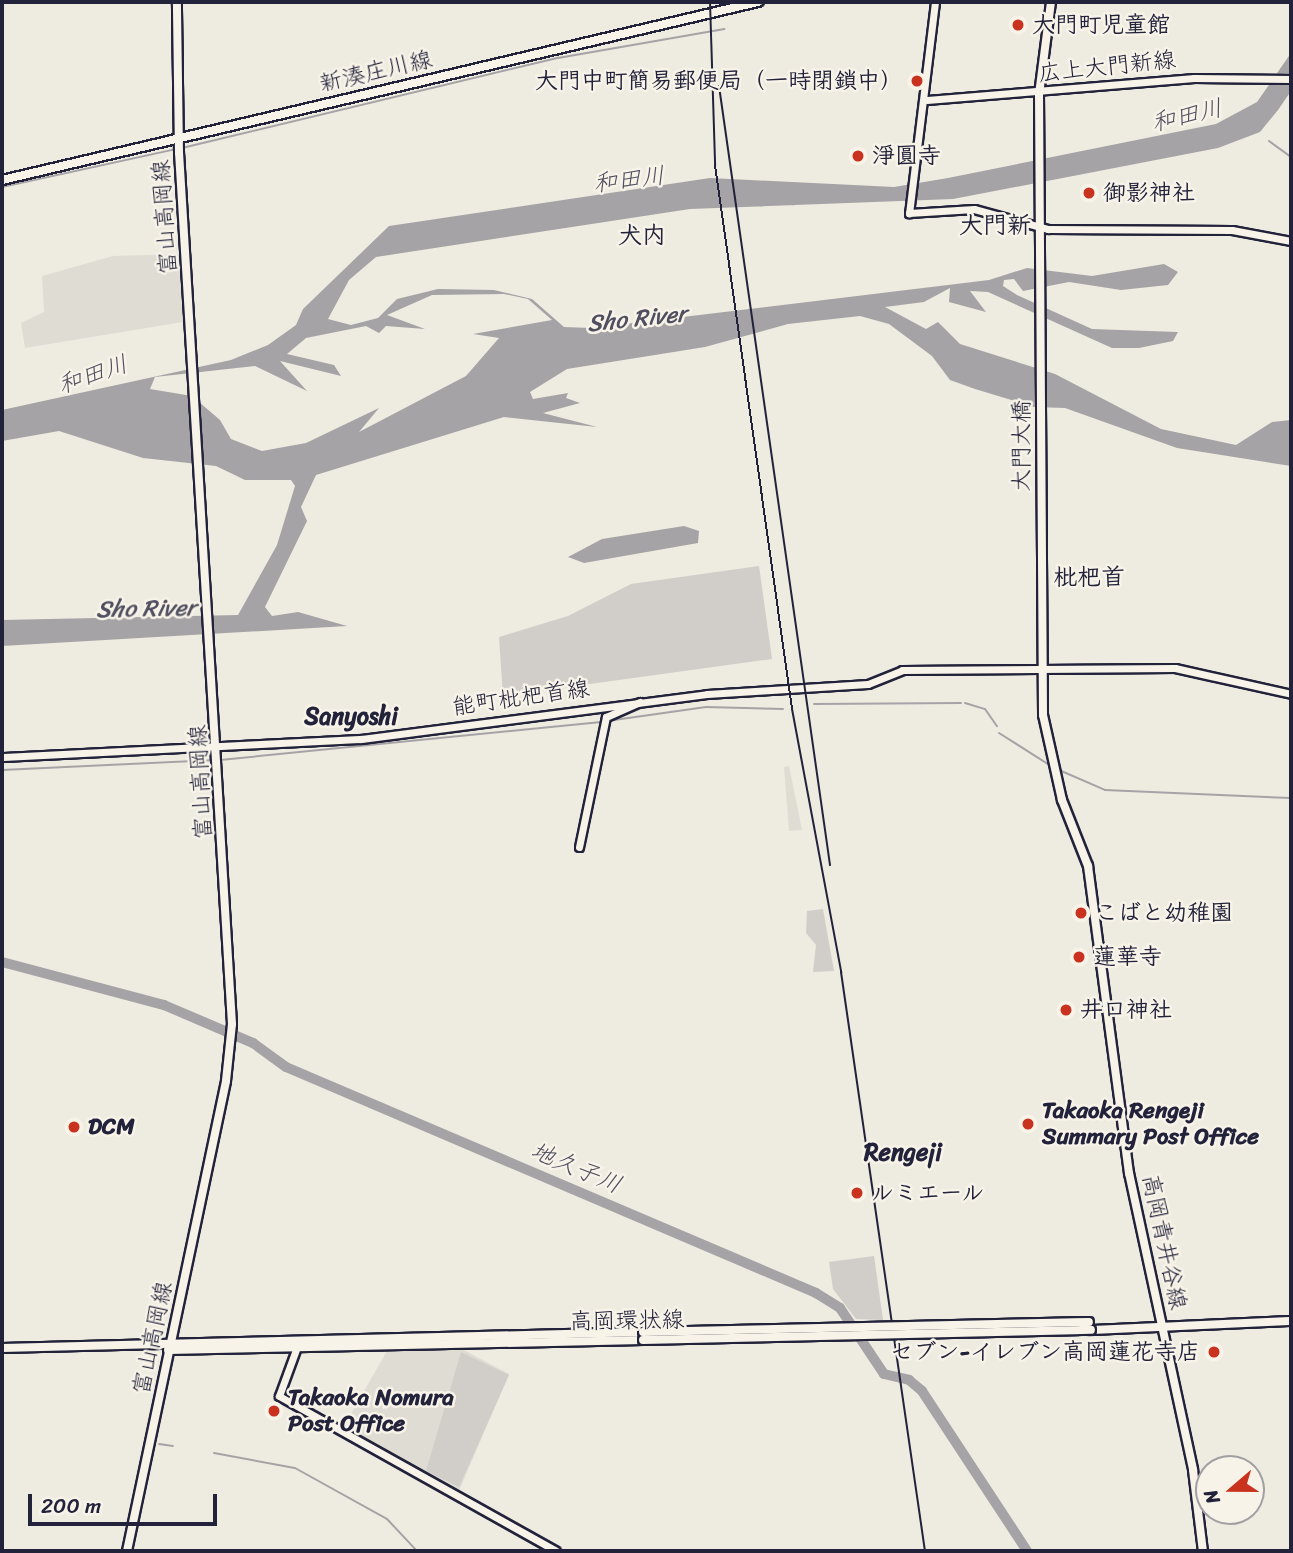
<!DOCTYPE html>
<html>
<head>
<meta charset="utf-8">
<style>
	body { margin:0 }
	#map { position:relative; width:1293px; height:1553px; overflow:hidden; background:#eeebe1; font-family:Sriracha,"Klee One",sans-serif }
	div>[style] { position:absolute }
	.built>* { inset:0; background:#dfdcd4 }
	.green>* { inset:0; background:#d1cdc9 }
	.water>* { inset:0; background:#a6a3a6 }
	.stream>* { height:2px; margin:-1px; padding:0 1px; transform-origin:1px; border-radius:1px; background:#a6a3a6 }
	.river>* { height:10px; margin:-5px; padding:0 5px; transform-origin:5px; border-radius:5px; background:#a6a3a6 }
	.roads { filter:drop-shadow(2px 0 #22223b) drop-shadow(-2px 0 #22223b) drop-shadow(0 2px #22223b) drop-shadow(0 -2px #22223b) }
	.secondary>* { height:7px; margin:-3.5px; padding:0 3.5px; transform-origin:3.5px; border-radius:3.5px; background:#f7f3e8 }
	.primary>* { height:8px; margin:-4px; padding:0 4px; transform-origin:4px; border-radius:4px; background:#f7f3e8 }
	.rail>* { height:2px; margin:-1px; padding:0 1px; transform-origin:1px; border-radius:1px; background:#22223b }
	.bridges { filter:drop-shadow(2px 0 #22223b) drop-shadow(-2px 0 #22223b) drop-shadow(0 2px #22223b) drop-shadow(0 -2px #22223b) }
	.primary-bridge>* { height:8px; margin:-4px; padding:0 4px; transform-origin:4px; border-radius:4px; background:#f7f3e8 }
	.dots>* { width:19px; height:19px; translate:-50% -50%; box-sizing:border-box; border:4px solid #f7f3e8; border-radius:50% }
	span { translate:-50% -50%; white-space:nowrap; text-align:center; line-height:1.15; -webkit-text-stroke:5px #f7f3e8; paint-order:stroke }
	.poi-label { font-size:23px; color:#22223b; font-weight:700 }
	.left { translate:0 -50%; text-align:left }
	.right { translate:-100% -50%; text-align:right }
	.street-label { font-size:23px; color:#22223b }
	.water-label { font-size:24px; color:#504f60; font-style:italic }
	.neighbourhood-label { font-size:24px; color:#22223b; font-weight:700 }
	.frame { position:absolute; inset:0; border:4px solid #22223b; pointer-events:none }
	.north { position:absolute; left:1195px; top:1455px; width:70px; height:70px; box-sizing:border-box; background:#f7f3e8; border:2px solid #a29fa3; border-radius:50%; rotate:250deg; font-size:19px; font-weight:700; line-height:28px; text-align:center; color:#22223b }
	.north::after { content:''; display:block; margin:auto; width:24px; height:32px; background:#c8321e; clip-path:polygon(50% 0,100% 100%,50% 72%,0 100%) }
	.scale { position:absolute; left:28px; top:1494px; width:189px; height:32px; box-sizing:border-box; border:4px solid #22223b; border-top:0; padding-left:9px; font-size:21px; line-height:24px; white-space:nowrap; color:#22223b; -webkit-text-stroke:5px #f7f3e8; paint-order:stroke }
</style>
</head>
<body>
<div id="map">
	<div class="built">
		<i style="clip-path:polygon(180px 254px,183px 322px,25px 348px,21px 323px,44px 312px,42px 276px,113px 256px)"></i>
		<i style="clip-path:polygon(789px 766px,802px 830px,789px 831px,784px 767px)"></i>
		<i style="clip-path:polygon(460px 1348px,509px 1374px,459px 1491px,343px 1428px,387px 1351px)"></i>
	</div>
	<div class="green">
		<i style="clip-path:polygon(759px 566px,772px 659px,503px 696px,499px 637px,568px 616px,631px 584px)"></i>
		<i style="clip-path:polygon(823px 909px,834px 971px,813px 972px,816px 945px,806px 933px,807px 911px)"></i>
		<i style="clip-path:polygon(874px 1256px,883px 1320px,856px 1319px,833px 1289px,829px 1262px)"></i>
		<i style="clip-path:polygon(461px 1352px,509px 1375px,459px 1487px,426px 1471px)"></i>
	</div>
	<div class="water">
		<i style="clip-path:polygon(evenodd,1291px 53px,1291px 91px,1278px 110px,1260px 132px,1218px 148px,953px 199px,690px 209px,376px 257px,349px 280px,328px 319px,351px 325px,378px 318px,397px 299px,438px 289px,494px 290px,532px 299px,564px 327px,591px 328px,989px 280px,1027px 268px,1092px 276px,1164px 264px,1178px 272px,1168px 285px,1121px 290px,1069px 282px,1023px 291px,1014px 279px,1004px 280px,1003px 286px,1017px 295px,1092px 329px,1178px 332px,1173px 341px,1139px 348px,1112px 348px,988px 292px,970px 291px,986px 312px,949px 302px,950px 288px,924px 302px,885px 307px,926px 329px,938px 322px,960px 344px,1055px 374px,1161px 429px,1236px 445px,1272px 422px,1291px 420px,1291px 466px,1177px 448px,1065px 408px,1034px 407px,975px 389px,950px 380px,932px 356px,889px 324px,860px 316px,788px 324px,705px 347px,567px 369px,530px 392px,533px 399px,568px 393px,566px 398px,580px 403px,543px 413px,597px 427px,504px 417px,316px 475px,301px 507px,307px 521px,265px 607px,272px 616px,298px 612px,347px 626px,2px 646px,2px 620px,238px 615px,277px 545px,295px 486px,291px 480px,245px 480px,216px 466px,143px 458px,59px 431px,2px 441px,2px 410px,231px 360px,268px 345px,296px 325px,303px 309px,389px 226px,710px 178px,894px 187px,948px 178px,1216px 124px,1257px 102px,1291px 53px,504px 294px,528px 299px,552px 320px,473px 334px,499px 338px,466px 376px,359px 432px,379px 408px,306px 443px,262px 451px,231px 439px,220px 420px,192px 396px,150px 389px,155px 377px,255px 366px,307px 391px,280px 361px,341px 376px,334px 365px,287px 354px,306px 338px,366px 326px,379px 333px,386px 326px,425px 329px,387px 315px,432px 295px,504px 294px)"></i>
		<i style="clip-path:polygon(684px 526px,699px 531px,698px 543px,584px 563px,568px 557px,602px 539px)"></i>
	</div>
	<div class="stream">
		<i style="left:1269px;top:141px;width:27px;rotate:36deg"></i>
		<i style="left:182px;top:148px;width:387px;rotate:-13.5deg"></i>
		<i style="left:558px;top:58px;width:169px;rotate:-9.9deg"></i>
		<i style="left:2px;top:187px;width:179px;rotate:-12.3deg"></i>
		<i style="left:965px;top:703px;width:21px;rotate:17deg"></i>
		<i style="left:985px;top:709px;width:21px;rotate:55deg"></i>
		<i style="left:814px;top:704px;width:147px;rotate:-0.4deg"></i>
		<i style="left:607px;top:721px;width:100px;rotate:-8deg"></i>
		<i style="left:706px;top:707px;width:77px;rotate:1.5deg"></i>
		<i style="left:999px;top:733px;width:62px;rotate:32.4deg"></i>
		<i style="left:220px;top:760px;width:383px;rotate:-5.7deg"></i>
		<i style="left:2px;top:770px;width:209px;rotate:-2.7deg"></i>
		<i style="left:1059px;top:770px;width:50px;rotate:23.5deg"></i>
		<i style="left:1105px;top:790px;width:186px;rotate:2.5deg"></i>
		<i style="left:159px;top:1444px;width:14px;rotate:8deg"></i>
		<i style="left:214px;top:1453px;width:82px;rotate:10.5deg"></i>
		<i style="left:295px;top:1468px;width:105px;rotate:29deg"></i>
		<i style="left:387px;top:1519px;width:44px;rotate:46.8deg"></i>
	</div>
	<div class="river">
		<i style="left:2px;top:962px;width:168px;rotate:14.9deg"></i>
		<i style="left:164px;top:1005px;width:97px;rotate:23.1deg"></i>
		<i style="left:253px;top:1043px;width:41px;rotate:36deg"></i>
		<i style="left:286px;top:1067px;width:576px;rotate:23.09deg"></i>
		<i style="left:816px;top:1293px;width:28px;rotate:32deg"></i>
		<i style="left:840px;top:1308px;width:79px;rotate:56.3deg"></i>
		<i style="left:884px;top:1374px;width:26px;rotate:13deg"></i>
		<i style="left:909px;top:1380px;width:17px;rotate:40deg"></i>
		<i style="left:922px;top:1391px;width:191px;rotate:56.7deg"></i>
	</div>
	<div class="roads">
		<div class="secondary">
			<i style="left:935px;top:2px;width:213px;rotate:97deg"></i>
			<i style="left:909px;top:213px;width:65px;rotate:-3.5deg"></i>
			<i style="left:974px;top:209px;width:77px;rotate:15.1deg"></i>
			<i style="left:1048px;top:229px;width:184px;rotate:0.3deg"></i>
			<i style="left:1232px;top:230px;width:60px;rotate:10.6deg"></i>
			<i style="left:927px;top:100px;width:268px;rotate:-4.7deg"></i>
			<i style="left:1194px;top:78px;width:97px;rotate:0.6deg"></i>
			<i style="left:2px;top:757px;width:359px;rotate:-2.9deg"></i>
			<i style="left:361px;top:739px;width:349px;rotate:-7.4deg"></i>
			<i style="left:707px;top:694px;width:161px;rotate:-3.6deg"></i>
			<i style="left:868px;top:684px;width:37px;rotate:-22deg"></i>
			<i style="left:902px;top:670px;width:273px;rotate:-0.4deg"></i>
			<i style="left:1175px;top:668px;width:119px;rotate:12.6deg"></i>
			<i style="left:579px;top:847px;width:133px;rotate:-78.3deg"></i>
			<i style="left:606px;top:717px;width:37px;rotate:-24deg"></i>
			<i style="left:298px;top:1344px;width:55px;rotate:110.1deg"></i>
			<i style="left:279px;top:1396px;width:317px;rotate:29.2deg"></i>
		</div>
		<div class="primary">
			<i style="left:1051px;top:2px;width:93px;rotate:97.4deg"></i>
			<i style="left:1039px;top:94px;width:621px;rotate:89.63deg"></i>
			<i style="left:1043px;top:715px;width:87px;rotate:77.4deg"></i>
			<i style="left:1062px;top:800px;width:71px;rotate:68.5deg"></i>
			<i style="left:1088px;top:866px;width:310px;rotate:82.4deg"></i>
			<i style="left:1129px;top:1173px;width:304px;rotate:77.8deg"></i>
			<i style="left:1193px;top:1470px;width:82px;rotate:83deg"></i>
			<i style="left:2px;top:180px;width:777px;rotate:-13.25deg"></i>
			<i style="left:1091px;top:1330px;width:200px;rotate:-2.6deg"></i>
			<i style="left:2px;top:1348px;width:641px;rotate:-1.43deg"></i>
			<i style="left:168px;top:1350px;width:475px;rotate:-1.2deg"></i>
			<i style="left:127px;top:1551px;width:480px;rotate:-78.1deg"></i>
			<i style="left:226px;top:1081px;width:57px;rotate:-84deg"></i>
			<i style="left:232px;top:1024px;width:873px;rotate:-93.48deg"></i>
			<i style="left:179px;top:153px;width:151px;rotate:-90.8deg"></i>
		</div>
	</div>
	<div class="rail">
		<i style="left:710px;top:2px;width:163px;rotate:88.2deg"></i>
		<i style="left:715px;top:165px;width:549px;rotate:81.94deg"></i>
		<i style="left:792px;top:709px;width:268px;rotate:79.4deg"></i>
		<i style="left:841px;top:972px;width:585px;rotate:81.75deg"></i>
		<i style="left:719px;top:86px;width:787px;rotate:81.89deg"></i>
	</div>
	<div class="bridges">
		<div class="primary-bridge">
			<i style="left:643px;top:1332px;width:446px;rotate:-1.3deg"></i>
			<i style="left:643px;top:1340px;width:448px;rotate:-1.3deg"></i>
		</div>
	</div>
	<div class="dots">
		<i style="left:1018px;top:25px;background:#c8321e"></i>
		<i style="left:917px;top:81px;background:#c8321e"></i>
		<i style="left:858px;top:156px;background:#c8321e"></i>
		<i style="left:1089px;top:193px;background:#c8321e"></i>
		<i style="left:1081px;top:913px;background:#c8321e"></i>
		<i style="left:1079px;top:957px;background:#c8321e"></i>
		<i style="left:1066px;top:1010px;background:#c8321e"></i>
		<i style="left:1028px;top:1124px;background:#c8321e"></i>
		<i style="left:74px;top:1127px;background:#c8321e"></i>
		<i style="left:857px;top:1193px;background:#c8321e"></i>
		<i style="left:1214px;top:1352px;background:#c8321e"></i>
		<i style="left:274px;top:1411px;background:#c8321e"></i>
	</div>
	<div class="poi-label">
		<span class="left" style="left:1032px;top:25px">大門町児童館</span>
		<span class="right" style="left:903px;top:81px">大門中町簡易郵便局（一時閉鎖中）</span>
		<span class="left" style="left:872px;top:156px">淨圓寺</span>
		<span class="left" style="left:1103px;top:193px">御影神社</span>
		<span class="left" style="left:1095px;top:913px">こばと幼稚園</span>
		<span class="left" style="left:1093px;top:957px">蓮華寺</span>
		<span class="left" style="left:1080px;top:1010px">井口神社</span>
		<span class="left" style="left:1042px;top:1124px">Takaoka Rengeji<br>Summary Post Office</span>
		<span class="left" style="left:88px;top:1127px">DCM</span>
		<span class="left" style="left:871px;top:1193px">ルミエール</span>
		<span class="right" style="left:1200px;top:1352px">セブン-イレブン高岡蓮花寺店</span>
		<span class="left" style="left:288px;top:1411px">Takaoka Nomura<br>Post Office</span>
	</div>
	<div class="street-label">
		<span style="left:1107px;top:67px;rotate:-6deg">広上大門新線</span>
		<span style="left:376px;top:72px;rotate:-13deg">新湊庄川線</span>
		<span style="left:165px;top:217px;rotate:-94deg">富山高岡線</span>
		<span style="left:1022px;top:446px;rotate:-90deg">大門大橋</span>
		<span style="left:521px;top:698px;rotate:-8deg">能町枇杷首線</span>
		<span style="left:201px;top:782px;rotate:-93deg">富山高岡線</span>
		<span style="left:1164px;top:1242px;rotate:78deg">高岡青井谷線</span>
		<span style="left:627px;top:1321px;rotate:-1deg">高岡環状線</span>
		<span style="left:153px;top:1338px;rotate:-78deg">富山高岡線</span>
	</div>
	<div class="water-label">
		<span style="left:1187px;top:116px;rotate:-13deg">和田川</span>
		<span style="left:629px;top:180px;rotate:-7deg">和田川</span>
		<span style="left:637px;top:319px;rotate:-6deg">Sho River</span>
		<span style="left:93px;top:375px;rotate:-19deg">和田川</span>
		<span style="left:146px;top:609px;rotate:-1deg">Sho River</span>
		<span style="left:576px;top:1168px;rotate:23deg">地久子川</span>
	</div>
	<div class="neighbourhood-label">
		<span style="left:995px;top:226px">大門新</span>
		<span style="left:642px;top:236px">犬内</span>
		<span style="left:1089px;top:578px">枇杷首</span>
		<span style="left:351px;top:717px">Sanyoshi</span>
		<span style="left:903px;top:1153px">Rengeji</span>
	</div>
	<div class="frame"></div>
	<div class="north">N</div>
	<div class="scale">200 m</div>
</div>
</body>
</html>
